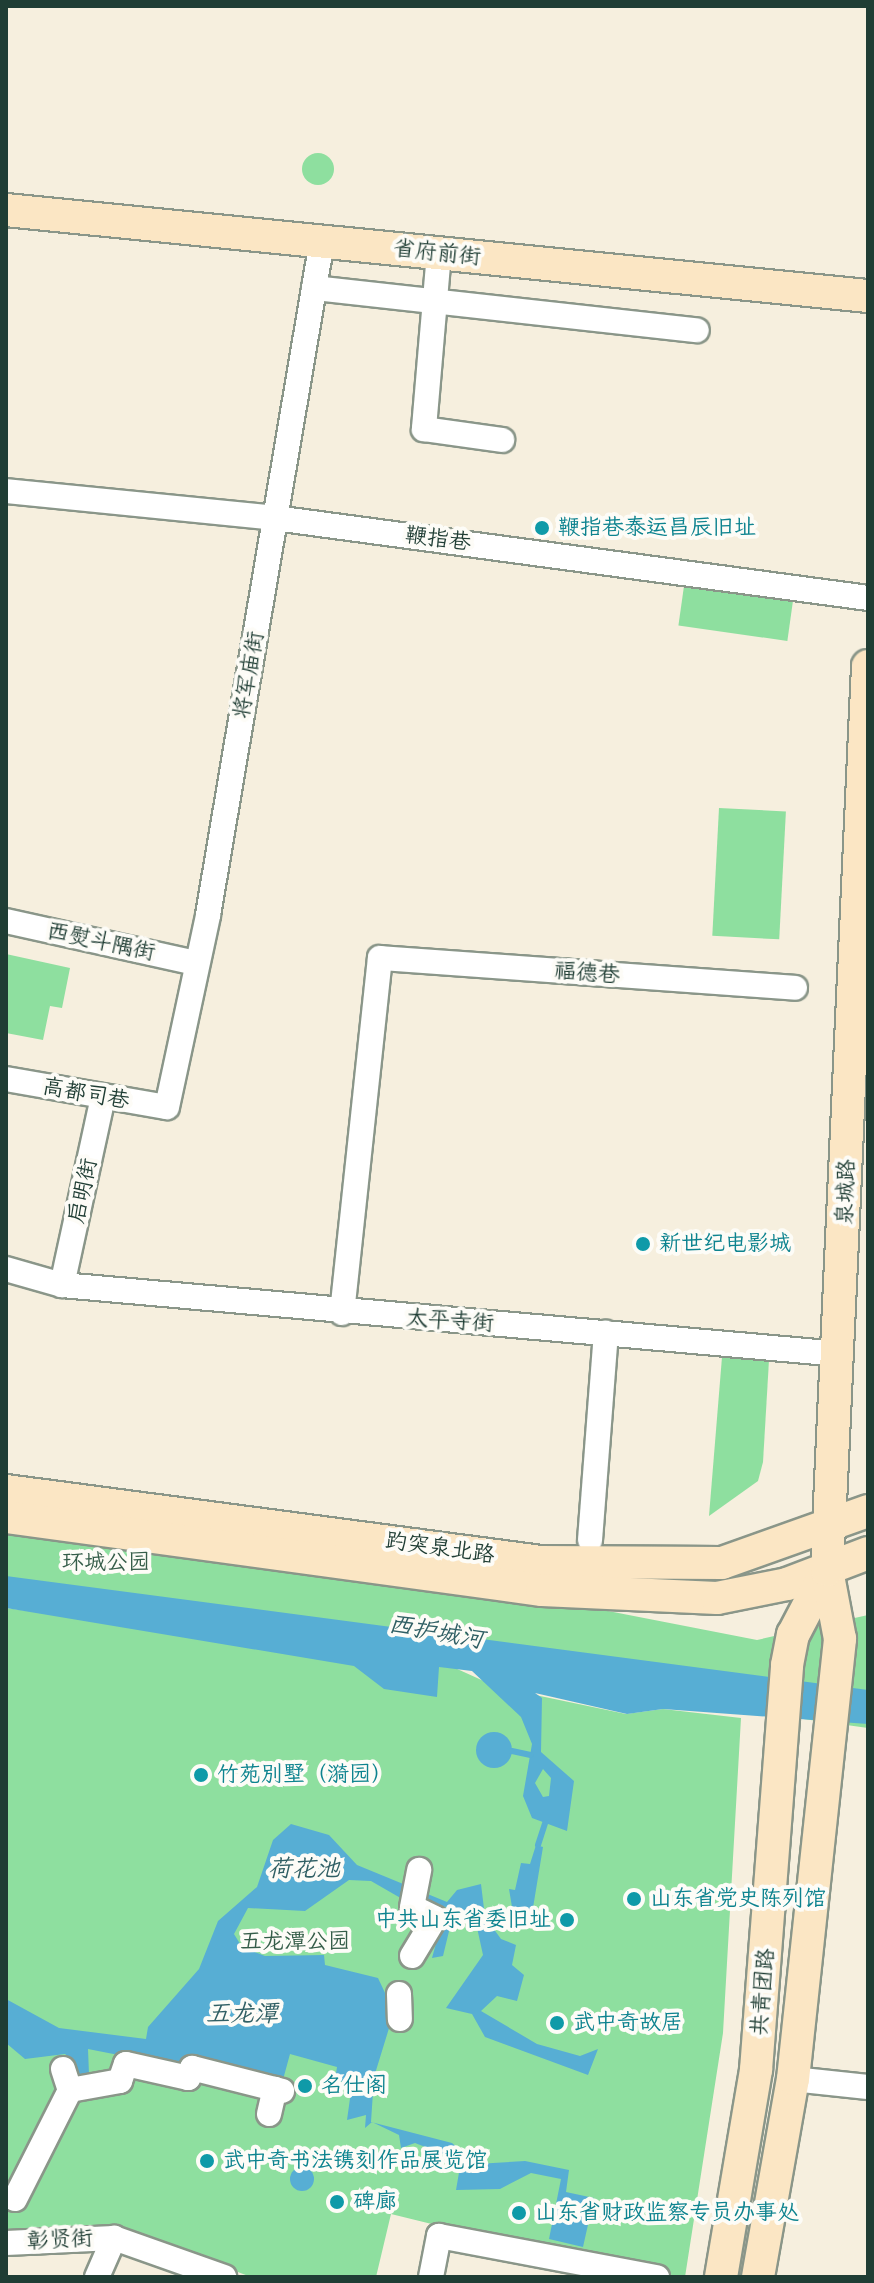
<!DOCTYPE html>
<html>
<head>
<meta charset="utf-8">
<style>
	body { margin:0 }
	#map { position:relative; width:874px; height:2283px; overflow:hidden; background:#f6efde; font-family:Pangolin,"LXGW WenKai TC",sans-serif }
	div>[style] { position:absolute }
	.green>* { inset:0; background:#8edf9f; transform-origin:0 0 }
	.round { border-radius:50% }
	.water>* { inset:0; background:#57aed4 }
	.stream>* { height:6px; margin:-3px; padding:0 3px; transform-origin:3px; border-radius:3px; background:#57aed4 }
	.roads { filter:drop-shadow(2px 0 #8a9689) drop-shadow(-2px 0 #8a9689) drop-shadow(0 2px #8a9689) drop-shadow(0 -2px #8a9689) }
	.street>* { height:24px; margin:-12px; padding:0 12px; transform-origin:12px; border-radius:12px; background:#fff }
	.secondary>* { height:32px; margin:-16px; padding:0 16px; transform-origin:16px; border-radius:16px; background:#fbe6c4 }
	.dots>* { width:22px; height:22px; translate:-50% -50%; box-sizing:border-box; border:4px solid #fdfcf7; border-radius:50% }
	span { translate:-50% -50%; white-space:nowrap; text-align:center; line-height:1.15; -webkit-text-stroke:8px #fdfcf7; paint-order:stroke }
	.street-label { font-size:22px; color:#1f3d34 }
	.culture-label { font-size:22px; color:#0d838f }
	.left { translate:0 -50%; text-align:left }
	.right { translate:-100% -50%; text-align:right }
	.park-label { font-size:22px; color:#355d49 }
	.water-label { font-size:24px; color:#305f64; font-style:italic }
	.frame { position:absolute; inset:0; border:8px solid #1f3d34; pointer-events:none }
</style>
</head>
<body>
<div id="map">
	<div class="green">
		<i class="round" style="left:302px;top:153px;width:32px;height:32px"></i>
		<i style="left:684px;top:586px;width:110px;height:40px;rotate:8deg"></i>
		<i style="left:719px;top:808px;width:67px;height:128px;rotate:3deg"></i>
		<i style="clip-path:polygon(6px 954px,70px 968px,62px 1008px,50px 1006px,43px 1040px,6px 1033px)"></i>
		<i style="clip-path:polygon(722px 1357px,769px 1360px,763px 1462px,758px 1481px,709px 1516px)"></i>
		<i style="clip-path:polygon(6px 1494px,757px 1640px,868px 1615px,868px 1728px,587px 1689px,460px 1661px,98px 1620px,262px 1649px,455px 1668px,497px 1687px,626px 1714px,663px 1709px,741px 1718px,723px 2033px,685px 2277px,583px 2261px,391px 2214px,376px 2277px,251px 2277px,135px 2233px,6px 2231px,6px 1608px,96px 1620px,6px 1592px)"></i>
	</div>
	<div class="water">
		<i style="clip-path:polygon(evenodd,6px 1576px,868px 1690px,868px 1724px,663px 1709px,627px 1714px,535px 1693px,542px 1698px,541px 1752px,574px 1781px,567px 1831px,532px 1818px,523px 1796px,532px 1744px,521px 1717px,472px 1671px,439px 1667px,437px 1697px,384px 1689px,354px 1666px,6px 1608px,6px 1576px,543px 1769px,551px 1778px,549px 1796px,543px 1797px,535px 1783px,543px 1769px)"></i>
		<i class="round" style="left:476px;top:1732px;width:36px;height:36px"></i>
		<i style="clip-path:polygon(291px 1824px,329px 1835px,357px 1865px,447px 1902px,457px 1890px,481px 1884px,485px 1917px,501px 1939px,516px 1945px,512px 1965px,524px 1975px,517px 2001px,497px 1996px,481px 2011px,537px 2044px,580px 2056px,598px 2049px,588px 2075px,485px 2037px,472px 2014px,446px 2008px,483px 1955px,476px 1923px,452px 1919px,443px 1956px,432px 1958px,446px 1907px,404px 1900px,371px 1881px,349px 1880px,305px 1911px,248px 1908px,234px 1934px,242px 1947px,265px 1956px,324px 1955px,325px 1965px,378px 1978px,394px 2012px,374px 2077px,371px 2122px,452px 2143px,476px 2164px,525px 2161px,569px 2170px,566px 2192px,594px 2198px,583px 2247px,549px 2239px,561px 2179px,531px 2173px,500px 2189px,456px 2190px,461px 2161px,415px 2143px,401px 2148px,399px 2135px,372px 2122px,365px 2128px,366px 2115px,347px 2120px,352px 2084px,335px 2080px,337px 2067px,290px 2054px,281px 2087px,88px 2049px,89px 2074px,81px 2077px,73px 2075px,74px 2061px,65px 2054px,25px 2059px,6px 2043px,6px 1999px,59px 2028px,146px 2039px,148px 2027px,199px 1969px,218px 1921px,257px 1887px,273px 1840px)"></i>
		<i style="clip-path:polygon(536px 1845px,543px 1847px,531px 1920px,512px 1907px,509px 1889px,515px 1890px,521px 1863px,530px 1864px)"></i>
		<i class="round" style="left:290px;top:2167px;width:24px;height:24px"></i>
	</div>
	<div class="stream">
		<i style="left:512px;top:1751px;width:19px;rotate:12deg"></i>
		<i style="left:538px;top:1845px;width:23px;rotate:-72deg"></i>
	</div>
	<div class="roads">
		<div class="street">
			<i style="left:439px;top:253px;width:177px;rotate:94.9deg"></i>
			<i style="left:424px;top:429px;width:79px;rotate:8deg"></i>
			<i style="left:314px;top:288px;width:385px;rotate:6.3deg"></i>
			<i style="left:6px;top:491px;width:270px;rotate:5.7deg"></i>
			<i style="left:275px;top:518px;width:598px;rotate:7.68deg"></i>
			<i style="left:6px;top:921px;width:195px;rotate:12.5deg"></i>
			<i style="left:6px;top:1079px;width:163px;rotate:9.9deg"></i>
			<i style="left:167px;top:1107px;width:196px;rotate:-77.9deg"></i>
			<i style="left:208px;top:915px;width:684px;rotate:-80.4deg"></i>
			<i style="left:6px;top:1269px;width:58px;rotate:15.9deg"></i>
			<i style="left:62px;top:1285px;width:780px;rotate:5.07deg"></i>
			<i style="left:62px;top:1285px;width:192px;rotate:-77.7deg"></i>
			<i style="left:342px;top:1313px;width:357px;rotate:-83.9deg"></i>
			<i style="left:380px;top:958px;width:416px;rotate:4.1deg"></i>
			<i style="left:590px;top:1540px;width:208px;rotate:-85.6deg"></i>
			<i style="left:412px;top:1956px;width:44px;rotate:-58.8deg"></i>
			<i style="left:435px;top:1918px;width:25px;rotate:-154deg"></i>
			<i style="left:412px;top:1907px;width:38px;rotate:-79deg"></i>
			<i style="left:399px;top:1994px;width:25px;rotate:88deg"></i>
			<i style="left:63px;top:2069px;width:22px;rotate:72deg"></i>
			<i style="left:70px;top:2090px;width:51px;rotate:-10.2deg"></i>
			<i style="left:120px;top:2081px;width:18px;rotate:-71deg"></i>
			<i style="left:126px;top:2064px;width:64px;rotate:12.7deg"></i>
			<i style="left:188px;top:2078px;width:11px;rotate:-68deg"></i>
			<i style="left:192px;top:2068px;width:93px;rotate:14.3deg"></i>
			<i style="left:793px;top:2079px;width:75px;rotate:6.1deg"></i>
			<i style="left:269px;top:2114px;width:26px;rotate:-77deg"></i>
			<i style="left:15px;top:2199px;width:122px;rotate:-63.2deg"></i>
			<i style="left:6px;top:2243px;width:108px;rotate:-2.7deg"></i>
			<i style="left:114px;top:2238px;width:117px;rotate:19.5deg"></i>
			<i style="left:97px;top:2277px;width:43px;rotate:-66.4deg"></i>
			<i style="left:431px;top:2277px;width:42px;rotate:-79deg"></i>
			<i style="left:439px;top:2236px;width:222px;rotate:10.7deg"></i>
		</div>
		<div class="secondary">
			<i style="left:6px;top:210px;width:866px;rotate:5.7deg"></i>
			<i style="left:6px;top:1491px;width:540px;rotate:7.56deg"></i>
			<i style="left:541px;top:1562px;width:181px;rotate:0.3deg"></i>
			<i style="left:722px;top:1563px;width:155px;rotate:-19.6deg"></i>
			<i style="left:6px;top:1517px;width:541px;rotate:7.76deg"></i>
			<i style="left:542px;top:1590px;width:175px;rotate:2.6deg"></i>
			<i style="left:717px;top:1598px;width:71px;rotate:-11.3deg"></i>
			<i style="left:787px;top:1584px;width:87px;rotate:-20.9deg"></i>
			<i style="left:721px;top:2277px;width:210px;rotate:-80.4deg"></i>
			<i style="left:756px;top:2070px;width:406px;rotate:-85.6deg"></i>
			<i style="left:787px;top:1665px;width:31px;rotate:-79deg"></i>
			<i style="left:793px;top:1635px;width:73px;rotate:-62.4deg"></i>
			<i style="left:758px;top:2277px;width:201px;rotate:-80deg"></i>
			<i style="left:793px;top:2079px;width:443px;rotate:-83.9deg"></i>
			<i style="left:840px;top:1639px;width:70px;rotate:-100.7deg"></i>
			<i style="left:827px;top:1570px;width:905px;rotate:-87.4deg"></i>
		</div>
	</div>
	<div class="dots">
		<i style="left:542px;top:528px;background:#0f9aa8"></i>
		<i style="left:643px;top:1244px;background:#0f9aa8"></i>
		<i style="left:201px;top:1775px;background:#0f9aa8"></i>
		<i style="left:634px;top:1899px;background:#0f9aa8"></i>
		<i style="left:567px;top:1920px;background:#0f9aa8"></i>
		<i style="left:557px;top:2023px;background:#0f9aa8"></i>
		<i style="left:305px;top:2086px;background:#0f9aa8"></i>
		<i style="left:207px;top:2161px;background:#0f9aa8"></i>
		<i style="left:337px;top:2202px;background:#0f9aa8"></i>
		<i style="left:519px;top:2213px;background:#0f9aa8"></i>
	</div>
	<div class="street-label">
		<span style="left:437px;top:253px;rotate:6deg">省府前街</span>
		<span style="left:438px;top:539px;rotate:7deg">鞭指巷</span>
		<span style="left:249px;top:675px;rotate:-80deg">将军庙街</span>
		<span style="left:101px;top:942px;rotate:12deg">西熨斗隅街</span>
		<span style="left:587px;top:973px;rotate:4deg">福德巷</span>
		<span style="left:86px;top:1094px;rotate:10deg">高都司巷</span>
		<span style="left:83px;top:1191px;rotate:-78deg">启明街</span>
		<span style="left:846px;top:1192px;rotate:-88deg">泉城路</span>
		<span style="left:450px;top:1321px;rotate:4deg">太平寺街</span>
		<span style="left:440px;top:1548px;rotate:8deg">趵突泉北路</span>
		<span style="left:763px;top:1992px;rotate:-85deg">共青团路</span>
		<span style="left:60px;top:2240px;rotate:-3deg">彰贤街</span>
	</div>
	<div class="culture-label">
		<span class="left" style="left:558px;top:528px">鞭指巷泰运昌辰旧址</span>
		<span class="left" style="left:659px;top:1244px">新世纪电影城</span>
		<span class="left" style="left:217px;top:1775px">竹苑别墅（漪园）</span>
		<span class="left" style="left:650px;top:1899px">山东省党史陈列馆</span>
		<span class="right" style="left:551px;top:1920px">中共山东省委旧址</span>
		<span class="left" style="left:573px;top:2023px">武中奇故居</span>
		<span class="left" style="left:321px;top:2086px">名仕阁</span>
		<span class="left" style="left:223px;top:2161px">武中奇书法镌刻作品展览馆</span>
		<span class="left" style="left:353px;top:2202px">碑廊</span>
		<span class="left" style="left:535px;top:2213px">山东省财政监察专员办事处</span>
	</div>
	<div class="park-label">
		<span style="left:106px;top:1563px">环城公园</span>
		<span style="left:295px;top:1942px">五龙潭公园</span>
	</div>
	<div class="water-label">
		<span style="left:436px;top:1632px;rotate:10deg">西护城河</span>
		<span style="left:304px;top:1869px">荷花池</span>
		<span style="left:242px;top:2014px">五龙潭</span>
	</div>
	<div class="frame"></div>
</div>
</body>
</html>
